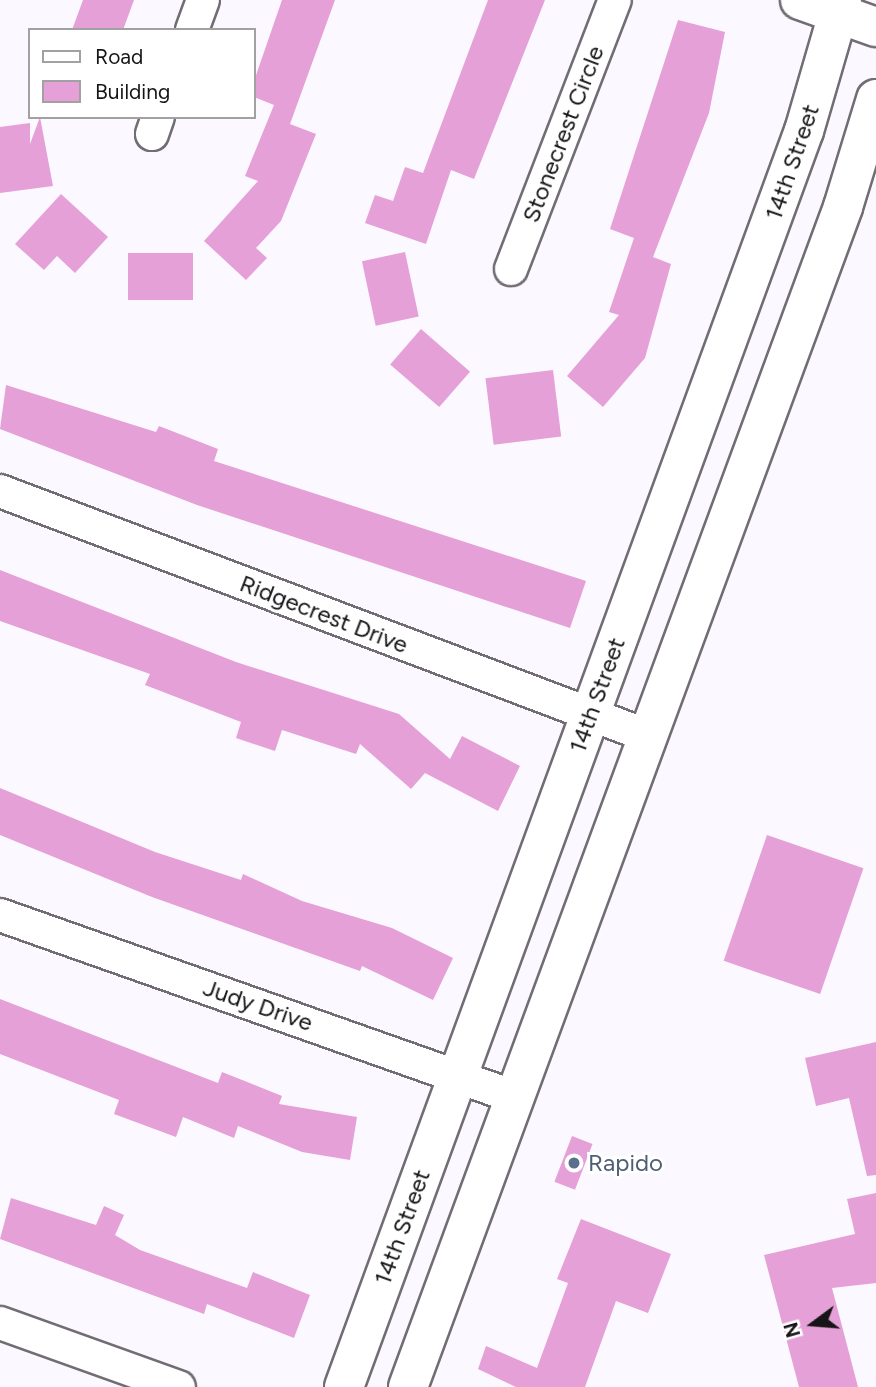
<!DOCTYPE html>
<html>
<head>
<meta charset="utf-8">
<style>
	body { margin:0 }
	#map { position:relative; width:876px; height:1387px; overflow:hidden; background:#fcf8ff; font-family:Figtree,sans-serif }
	div>[style] { position:absolute }
	.building>* { inset:0; background:#e4a0d7; transform-origin:0 0 }
	.roads { filter:drop-shadow(2px 0 #726d75) drop-shadow(-2px 0 #726d75) drop-shadow(0 2px #726d75) drop-shadow(0 -2px #726d75) }
	.street>* { height:32px; margin:-16px; padding:0 16px; transform-origin:16px; border-radius:16px; background:#fff }
	.secondary>* { height:38px; margin:-19px; padding:0 19px; transform-origin:19px; border-radius:19px; background:#fff }
	.dots>* { width:19px; height:19px; translate:-50% -50%; box-sizing:border-box; border:4px solid #fff; border-radius:50% }
	span { translate:-50% -50%; white-space:nowrap; text-align:center; line-height:1.15; -webkit-text-stroke:6px #fff; paint-order:stroke }
	.street-label { font-size:24px; color:#161417 }
	.service-label { font-size:24px; color:#4e5e75 }
	.left { translate:0 -50%; text-align:left }
	.legend { position:absolute; left:28px; top:28px; width:228px; height:91px; box-sizing:border-box; background:#fff; border:2px solid #a2a1a2; margin:0; padding:9px 12px; list-style:none; font-size:21px; color:#161417 }
	.legend li { display:flex; align-items:center; gap:14px; height:35px }
	.legend b { width:35px; border:2px solid #a2a1a2 }
	.north { position:absolute; left:778px; top:1289px; width:70px; height:70px; -webkit-text-stroke:5px #fff; paint-order:stroke; rotate:254deg; font-size:19px; font-weight:700; line-height:28px; text-align:center; color:#161417 }
	.north::after { content:''; display:block; margin:auto; width:24px; height:32px; background:#161417; clip-path:polygon(50% 0,100% 100%,50% 72%,0 100%) }
</style>
</head>
<body>
<div id="map">
	<div class="building">
		<i style="clip-path:polygon(83px 0,134px 0,123px 30px,72px 30px)"></i>
		<i style="clip-path:polygon(282px 0,335px 0,290px 124px,316px 134px,281px 221px,256px 248px,267px 258px,246px 280px,204px 241px,258px 181px,245px 176px,274px 105px,254px 97px,254px 81px)"></i>
		<i style="clip-path:polygon(488px 0,545px 0,474px 179px,451px 170px,426px 244px,365px 223px,375px 195px,393px 201px,405px 167px,423px 173px)"></i>
		<i style="clip-path:polygon(678px 20px,725px 32px,709px 113px,653px 257px,671px 264px,645px 358px,603px 407px,567px 376px,619px 315px,609px 312px,634px 238px,610px 229px)"></i>
		<i style="clip-path:polygon(40px 117px,53px 186px,0 193px,0 127px,30px 123px,30px 144px)"></i>
		<i style="clip-path:polygon(61px 194px,108px 237px,75px 273px,57px 256px,44px 270px,15px 244px)"></i>
		<i style="left:405px;top:252px;width:66px;height:44px;rotate:78deg"></i>
		<i style="left:128px;top:253px;width:65px;height:47px"></i>
		<i style="left:421px;top:329px;width:65px;height:47px;rotate:41deg"></i>
		<i style="left:553px;top:370px;width:67px;height:68px;rotate:83deg"></i>
		<i style="clip-path:polygon(6px 385px,156px 432px,159px 426px,218px 449px,214px 461px,586px 581px,570px 628px,197px 505px,0 429px)"></i>
		<i style="clip-path:polygon(0 570px,236px 662px,399px 714px,450px 759px,462px 736px,520px 766px,498px 811px,425px 773px,411px 789px,360px 744px,356px 754px,282px 730px,275px 751px,236px 738px,241px 722px,145px 685px,150px 674px,0 621px)"></i>
		<i style="clip-path:polygon(0 788px,155px 852px,241px 880px,243px 874px,302px 901px,392px 928px,453px 958px,433px 1000px,362px 966px,360px 971px,152px 897px,0 835px)"></i>
		<i style="left:767px;top:835px;width:102px;height:133px;rotate:19deg"></i>
		<i style="clip-path:polygon(0 999px,218px 1083px,222px 1072px,282px 1096px,279px 1104px,357px 1117px,350px 1160px,302px 1152px,238px 1126px,234px 1138px,183px 1117px,176px 1137px,114px 1114px,119px 1100px,0 1054px)"></i>
		<i style="clip-path:polygon(876px 1042px,876px 1175px,867px 1176px,849px 1098px,816px 1106px,805px 1058px)"></i>
		<i style="left:572px;top:1136px;width:22px;height:49px;rotate:21deg"></i>
		<i style="clip-path:polygon(876px 1193px,876px 1283px,832px 1288px,858px 1387px,799px 1387px,764px 1255px,855px 1234px,847px 1199px)"></i>
		<i style="clip-path:polygon(11px 1198px,96px 1225px,104px 1206px,124px 1215px,115px 1235px,140px 1250px,247px 1288px,253px 1272px,310px 1295px,294px 1338px,207px 1304px,204px 1314px,0 1239px)"></i>
		<i style="clip-path:polygon(581px 1219px,671px 1254px,648px 1313px,616px 1301px,585px 1387px,516px 1387px,478px 1369px,486px 1346px,537px 1368px,568px 1283px,557px 1279px)"></i>
	</div>
	<div class="roads">
		<div class="street">
			<i style="left:192px;top:30px;width:32px;rotate:-70deg"></i>
			<i style="left:152px;top:134px;width:18px;rotate:-71deg"></i>
			<i style="left:511px;top:269px;width:288px;rotate:-68.9deg"></i>
			<i style="left:0;top:491px;width:693px;rotate:20.71deg"></i>
			<i style="left:0;top:915px;width:546px;rotate:19.46deg"></i>
			<i style="left:0;top:1323px;width:190px;rotate:19.7deg"></i>
		</div>
		<div class="secondary">
			<i style="left:800px;top:0;width:81px;rotate:19.6deg"></i>
			<i style="left:344px;top:1387px;width:1338px;rotate:-69.89deg"></i>
			<i style="left:804px;top:131px;width:136px;rotate:-73.8deg"></i>
			<i style="left:408px;top:1387px;width:1258px;rotate:-69.76deg"></i>
			<i style="left:843px;top:207px;width:113px;rotate:-73deg"></i>
		</div>
	</div>
	<div class="dots">
		<i style="left:574px;top:1163px;background:#5c6f8a"></i>
	</div>
	<div class="street-label">
		<span style="left:563px;top:134px;rotate:-69deg">Stonecrest Circle</span>
		<span style="left:792px;top:162px;rotate:-71deg">14th Street</span>
		<span style="left:324px;top:614px;rotate:21deg">Ridgecrest Drive</span>
		<span style="left:597px;top:695px;rotate:-70deg">14th Street</span>
		<span style="left:258px;top:1005px;rotate:19deg">Judy Drive</span>
		<span style="left:402px;top:1227px;rotate:-70deg">14th Street</span>
	</div>
	<div class="service-label">
		<span class="left" style="left:588px;top:1163px">Rapido</span>
	</div>
	<ul class="legend">
	<li><b style="height:9px;background:#fff"></b>Road</li>
	<li><b style="height:19px;background:#e4a0d7"></b>Building</li>
	</ul>
	<div class="north">N</div>
</div>
</body>
</html>
